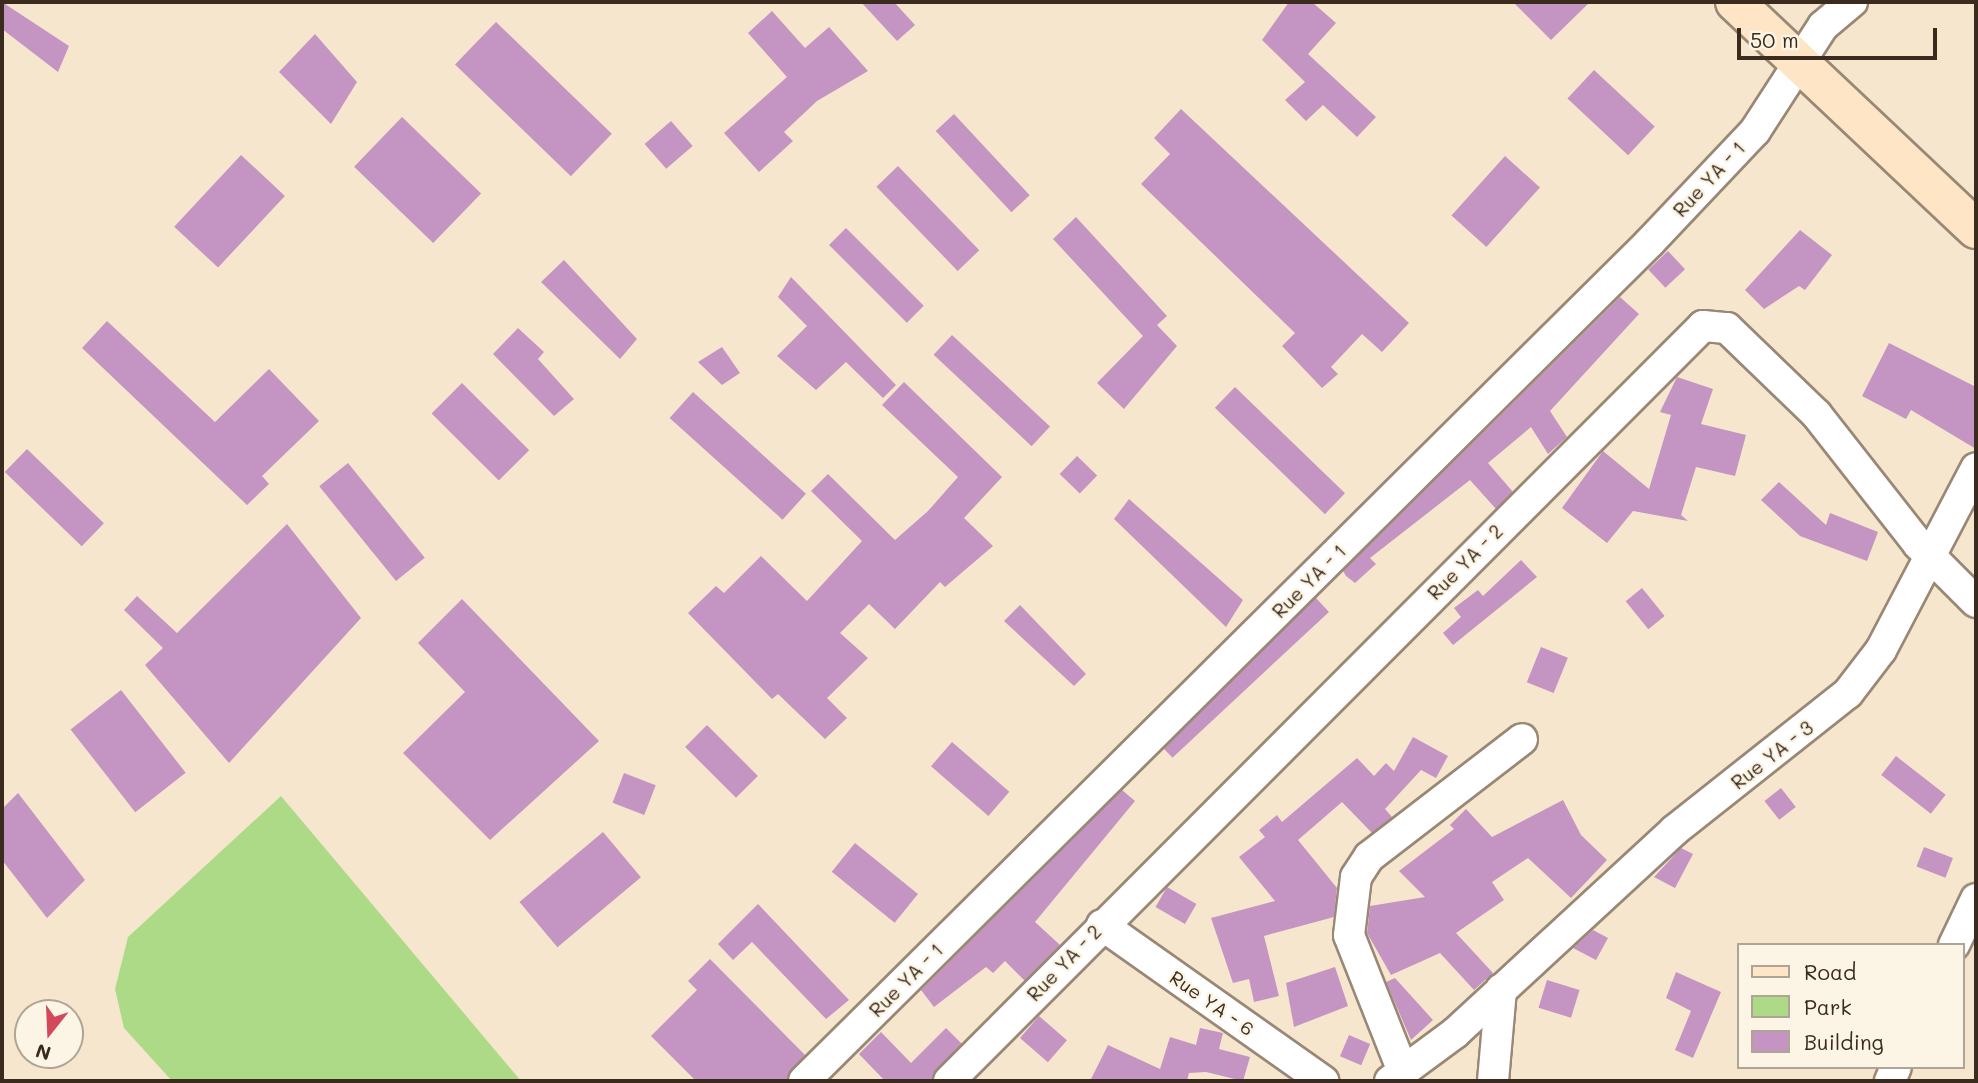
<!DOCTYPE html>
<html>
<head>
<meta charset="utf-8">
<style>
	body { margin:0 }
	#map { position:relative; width:1978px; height:1083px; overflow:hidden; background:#f7e6ce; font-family:Mali,sans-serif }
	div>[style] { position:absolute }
	.green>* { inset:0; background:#adda87 }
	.building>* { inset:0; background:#c495c2; transform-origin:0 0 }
	.roads { filter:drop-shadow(2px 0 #998876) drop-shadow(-2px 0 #998876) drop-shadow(0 2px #998876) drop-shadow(0 -2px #998876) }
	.street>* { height:30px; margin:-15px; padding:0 15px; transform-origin:15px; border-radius:15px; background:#fff }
	.secondary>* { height:38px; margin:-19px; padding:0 19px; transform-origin:19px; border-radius:19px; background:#fde5c5 }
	span { translate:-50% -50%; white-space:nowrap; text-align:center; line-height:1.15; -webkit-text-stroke:5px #fcf5e5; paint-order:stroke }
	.street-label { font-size:19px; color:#3b2a1e }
	.frame { position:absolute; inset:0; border:4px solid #3b2a1e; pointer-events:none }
	.legend { position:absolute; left:1737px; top:943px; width:228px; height:126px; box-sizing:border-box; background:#fcf5e5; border:2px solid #afa495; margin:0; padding:9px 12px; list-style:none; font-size:21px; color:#3b2a1e }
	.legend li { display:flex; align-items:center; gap:14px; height:35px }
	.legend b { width:35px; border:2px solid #afa495 }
	.north { position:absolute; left:14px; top:999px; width:70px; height:70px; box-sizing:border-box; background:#fcf5e5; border:2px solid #afa495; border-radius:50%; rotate:198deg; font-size:19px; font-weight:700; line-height:28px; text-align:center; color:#3b2a1e }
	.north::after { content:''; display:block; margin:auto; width:24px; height:32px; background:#d1495b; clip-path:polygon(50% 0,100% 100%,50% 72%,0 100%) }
	.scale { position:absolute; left:1737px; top:28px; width:200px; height:32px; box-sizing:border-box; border:4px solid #3b2a1e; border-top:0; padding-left:9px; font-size:21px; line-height:24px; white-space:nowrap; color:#3b2a1e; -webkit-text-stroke:5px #fcf5e5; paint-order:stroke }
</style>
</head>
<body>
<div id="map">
	<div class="green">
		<i style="clip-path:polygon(281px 796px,521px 1081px,172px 1081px,124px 1028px,115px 989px,128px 937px)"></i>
	</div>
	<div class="building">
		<i style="clip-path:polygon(2px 2px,69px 46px,58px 72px,2px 29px)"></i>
		<i style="clip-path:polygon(861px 2px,894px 2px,915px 25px,897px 41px)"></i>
		<i style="clip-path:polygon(1289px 2px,1312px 2px,1336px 23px,1308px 54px,1376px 117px,1357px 137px,1323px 105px,1306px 121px,1285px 100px,1305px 82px,1262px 40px)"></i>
		<i style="clip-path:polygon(1513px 2px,1590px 2px,1551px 40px)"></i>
		<i style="clip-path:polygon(772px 11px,805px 48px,829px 27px,868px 71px,817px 101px,784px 132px,793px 141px,759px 172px,724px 133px,787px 77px,748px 33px)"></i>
		<i style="left:496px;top:22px;width:161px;height:59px;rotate:44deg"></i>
		<i style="clip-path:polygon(315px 34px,357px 82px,331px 124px,279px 72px)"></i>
		<i style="left:1594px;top:70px;width:83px;height:39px;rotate:43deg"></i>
		<i style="clip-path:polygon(1181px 109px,1409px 323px,1382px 352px,1362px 334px,1331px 367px,1338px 374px,1322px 388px,1282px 346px,1295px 333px,1141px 184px,1170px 154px,1154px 138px)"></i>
		<i style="left:954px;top:114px;width:111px;height:25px;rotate:47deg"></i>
		<i style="left:402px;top:117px;width:110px;height:69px;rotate:44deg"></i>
		<i style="left:671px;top:121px;width:33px;height:35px;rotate:49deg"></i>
		<i style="left:241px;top:155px;width:60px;height:98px;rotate:43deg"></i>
		<i style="left:1505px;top:156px;width:47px;height:80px;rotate:42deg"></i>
		<i style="left:898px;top:166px;width:117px;height:30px;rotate:46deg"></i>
		<i style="clip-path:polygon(1076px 217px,1167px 316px,1157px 325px,1177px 346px,1124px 409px,1097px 383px,1143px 336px,1053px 239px)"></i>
		<i style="left:846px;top:228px;width:110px;height:24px;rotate:45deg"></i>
		<i style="clip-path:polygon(1800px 230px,1832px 255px,1805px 290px,1799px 286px,1764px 309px,1745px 290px)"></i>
		<i style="left:1668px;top:251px;width:25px;height:27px;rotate:47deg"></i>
		<i style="clip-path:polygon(564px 260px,637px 339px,620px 359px,541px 282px)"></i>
		<i style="clip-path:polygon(791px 277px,896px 385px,883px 398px,846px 362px,816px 390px,777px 356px,807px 326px,778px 297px)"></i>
		<i style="clip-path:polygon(1620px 297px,1639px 314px,1550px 411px,1567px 437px,1548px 454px,1531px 427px,1488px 463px,1513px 492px,1496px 509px,1470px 480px,1370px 558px,1376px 564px,1355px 583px,1346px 576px,1343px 571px)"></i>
		<i style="clip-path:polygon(107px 321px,215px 422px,269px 369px,319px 421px,262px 476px,269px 484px,247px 505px,82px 348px)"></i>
		<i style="clip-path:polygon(518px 328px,544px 352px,538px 359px,574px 399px,554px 416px,493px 354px)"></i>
		<i style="left:952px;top:335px;width:134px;height:27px;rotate:43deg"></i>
		<i style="clip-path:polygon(1889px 343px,1976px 387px,1976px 449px,1911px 410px,1906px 419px,1862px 396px)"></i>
		<i style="clip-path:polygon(722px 347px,740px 373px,722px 385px,698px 362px)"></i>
		<i style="clip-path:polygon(1677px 377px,1713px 389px,1701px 424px,1746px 435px,1735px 476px,1696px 467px,1681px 515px,1688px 521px,1633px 511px,1607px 543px,1562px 508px,1603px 451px,1649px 489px,1671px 415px,1660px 412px)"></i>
		<i style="clip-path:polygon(904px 382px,1002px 477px,964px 518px,993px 546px,945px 587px,940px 582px,895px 629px,869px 604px,840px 633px,868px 658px,827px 698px,847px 718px,825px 739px,778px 694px,772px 699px,688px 613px,716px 586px,724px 593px,761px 556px,807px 601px,862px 541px,811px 491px,828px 474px,895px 540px,928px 511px,958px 477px,882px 405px)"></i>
		<i style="left:462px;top:383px;width:95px;height:43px;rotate:45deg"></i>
		<i style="left:1235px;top:387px;width:153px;height:29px;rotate:44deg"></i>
		<i style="left:693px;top:392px;width:152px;height:35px;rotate:42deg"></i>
		<i style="left:27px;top:449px;width:107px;height:32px;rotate:44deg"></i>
		<i style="left:1077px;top:456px;width:28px;height:25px;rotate:44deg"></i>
		<i style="left:348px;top:463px;width:122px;height:37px;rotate:51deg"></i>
		<i style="clip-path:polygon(1779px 482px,1826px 525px,1830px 513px,1878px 532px,1867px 561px,1800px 536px,1761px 500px)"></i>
		<i style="clip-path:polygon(1129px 499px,1243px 600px,1226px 627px,1114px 519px)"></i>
		<i style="clip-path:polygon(287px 524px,361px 618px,229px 763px,145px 665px,163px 648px,124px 610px,137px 596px,177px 633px)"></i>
		<i style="clip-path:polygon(1521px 560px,1537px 577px,1453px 645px,1443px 633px,1461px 617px,1454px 608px,1478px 590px,1483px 596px)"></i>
		<i style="left:1642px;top:588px;width:36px;height:21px;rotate:51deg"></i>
		<i style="left:1316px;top:598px;width:19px;height:214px;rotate:47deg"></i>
		<i style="clip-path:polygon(462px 599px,599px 741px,490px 840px,403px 753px,465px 692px,418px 643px)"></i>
		<i style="clip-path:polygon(1020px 605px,1086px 674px,1074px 686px,1004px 621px)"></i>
		<i style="left:1541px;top:647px;width:29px;height:38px;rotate:22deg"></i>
		<i style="left:121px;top:690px;width:105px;height:64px;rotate:52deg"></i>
		<i style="left:707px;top:725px;width:72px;height:31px;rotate:45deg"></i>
		<i style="clip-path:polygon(1413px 737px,1448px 756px,1436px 778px,1421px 770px,1385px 809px,1392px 817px,1372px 833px,1342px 802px,1298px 840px,1337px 888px,1334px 917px,1264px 936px,1279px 996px,1254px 1002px,1249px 979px,1233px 983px,1211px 918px,1275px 901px,1239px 857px,1265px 837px,1259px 830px,1277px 815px,1282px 822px,1357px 758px,1374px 776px,1386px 763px,1394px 771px)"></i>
		<i style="left:952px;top:742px;width:76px;height:32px;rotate:41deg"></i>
		<i style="left:1896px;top:756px;width:63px;height:24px;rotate:38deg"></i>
		<i style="left:624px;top:773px;width:34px;height:32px;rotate:21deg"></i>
		<i style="left:1781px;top:788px;width:24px;height:21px;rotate:52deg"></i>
		<i style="clip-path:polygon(1122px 790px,1135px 801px,1035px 922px,1060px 945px,1025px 981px,1005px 961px,993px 973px,986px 967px,934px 1007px,921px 990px)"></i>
		<i style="clip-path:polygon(18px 793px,85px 880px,47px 918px,2px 860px,2px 809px)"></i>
		<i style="clip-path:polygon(1563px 800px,1581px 835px,1607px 860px,1571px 898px,1528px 858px,1492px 882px,1504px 900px,1456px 933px,1493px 973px,1474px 990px,1440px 953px,1391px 975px,1367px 933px,1370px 906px,1425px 897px,1399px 871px,1454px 829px,1450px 825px,1466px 809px,1492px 837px)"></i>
		<i style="left:603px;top:832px;width:59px;height:109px;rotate:50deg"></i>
		<i style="left:855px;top:843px;width:81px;height:37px;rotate:39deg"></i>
		<i style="left:1924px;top:847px;width:31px;height:21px;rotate:21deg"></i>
		<i style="clip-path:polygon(1681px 848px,1693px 854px,1675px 888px,1654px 877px)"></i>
		<i style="left:1167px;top:887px;width:34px;height:23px;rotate:30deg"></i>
		<i style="clip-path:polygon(758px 904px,849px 1000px,826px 1019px,752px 942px,733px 960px,718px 944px)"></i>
		<i style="clip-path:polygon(1593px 930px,1608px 938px,1596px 960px,1573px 948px)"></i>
		<i style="clip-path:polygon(710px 959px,805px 1055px,787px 1081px,696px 1081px,651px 1036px,697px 990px,688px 981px)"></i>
		<i style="clip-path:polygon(1335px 967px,1348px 1006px,1294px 1027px,1286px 983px)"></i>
		<i style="clip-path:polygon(1676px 972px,1721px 992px,1693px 1058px,1675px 1050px,1691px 1011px,1666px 998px)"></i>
		<i style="clip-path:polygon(1395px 978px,1433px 1020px,1411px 1040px,1386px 982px)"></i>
		<i style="left:1547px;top:980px;width:34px;height:29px;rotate:17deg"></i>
		<i style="left:1039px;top:1016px;width:37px;height:29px;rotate:41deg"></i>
		<i style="clip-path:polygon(946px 1028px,962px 1044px,932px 1081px,885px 1081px,859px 1054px,881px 1032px,911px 1063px)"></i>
		<i style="clip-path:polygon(1200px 1028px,1223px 1033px,1219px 1049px,1250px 1057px,1243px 1081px,1206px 1072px,1189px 1073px,1187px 1081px,1090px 1081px,1108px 1045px,1160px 1069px,1170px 1037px,1196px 1045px)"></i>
		<i style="left:1349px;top:1035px;width:23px;height:23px;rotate:23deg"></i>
	</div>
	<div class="roads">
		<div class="street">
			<i style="left:1102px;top:925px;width:271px;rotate:35.2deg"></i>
			<i style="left:1954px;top:945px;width:51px;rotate:-64.4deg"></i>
			<i style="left:1404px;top:1074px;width:149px;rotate:-111.6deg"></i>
			<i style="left:1349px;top:935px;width:58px;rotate:-83.1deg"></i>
			<i style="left:1356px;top:877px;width:24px;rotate:-57deg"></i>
			<i style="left:1369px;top:857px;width:193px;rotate:-37.6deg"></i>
			<i style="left:804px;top:1081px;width:1191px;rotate:-44.76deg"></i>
			<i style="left:1650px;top:242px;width:153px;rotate:-46.6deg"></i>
			<i style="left:1755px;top:131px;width:125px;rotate:-57.1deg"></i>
			<i style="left:1823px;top:26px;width:38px;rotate:-40deg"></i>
			<i style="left:949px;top:1081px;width:1067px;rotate:-45.04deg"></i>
			<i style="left:1703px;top:326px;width:24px;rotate:5deg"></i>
			<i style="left:1727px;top:328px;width:125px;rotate:44deg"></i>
			<i style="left:1817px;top:415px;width:164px;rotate:51.9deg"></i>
			<i style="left:1918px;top:544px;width:82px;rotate:45deg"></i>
			<i style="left:1390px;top:1081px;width:81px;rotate:-36.4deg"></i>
			<i style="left:1455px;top:1033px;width:299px;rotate:-42.7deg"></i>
			<i style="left:1675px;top:830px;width:221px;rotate:-38.4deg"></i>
			<i style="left:1848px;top:693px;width:54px;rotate:-52.5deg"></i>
			<i style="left:1881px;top:650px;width:205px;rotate:-62.4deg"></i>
			<i style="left:1493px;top:1081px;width:92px;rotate:-85deg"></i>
			<i style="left:1890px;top:1081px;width:15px;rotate:-67deg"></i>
		</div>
		<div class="secondary">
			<i style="left:1735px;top:2px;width:331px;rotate:43.3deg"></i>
		</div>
	</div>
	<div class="street-label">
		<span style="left:1709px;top:179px;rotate:-47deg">Rue YA - 1</span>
		<span style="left:1465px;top:562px;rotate:-45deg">Rue YA - 2</span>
		<span style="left:1309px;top:581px;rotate:-45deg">Rue YA - 1</span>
		<span style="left:1772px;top:755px;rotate:-38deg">Rue YA - 3</span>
		<span style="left:1064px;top:963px;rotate:-46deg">Rue YA - 2</span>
		<span style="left:906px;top:980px;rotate:-45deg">Rue YA - 1</span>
		<span style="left:1212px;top:1003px;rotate:35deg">Rue YA - 6</span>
	</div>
	<div class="frame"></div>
	<ul class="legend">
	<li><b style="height:9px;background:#fde5c5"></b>Road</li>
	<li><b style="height:19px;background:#adda87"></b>Park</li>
	<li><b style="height:19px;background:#c495c2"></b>Building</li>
	</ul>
	<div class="north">N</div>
	<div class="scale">50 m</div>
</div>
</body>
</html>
